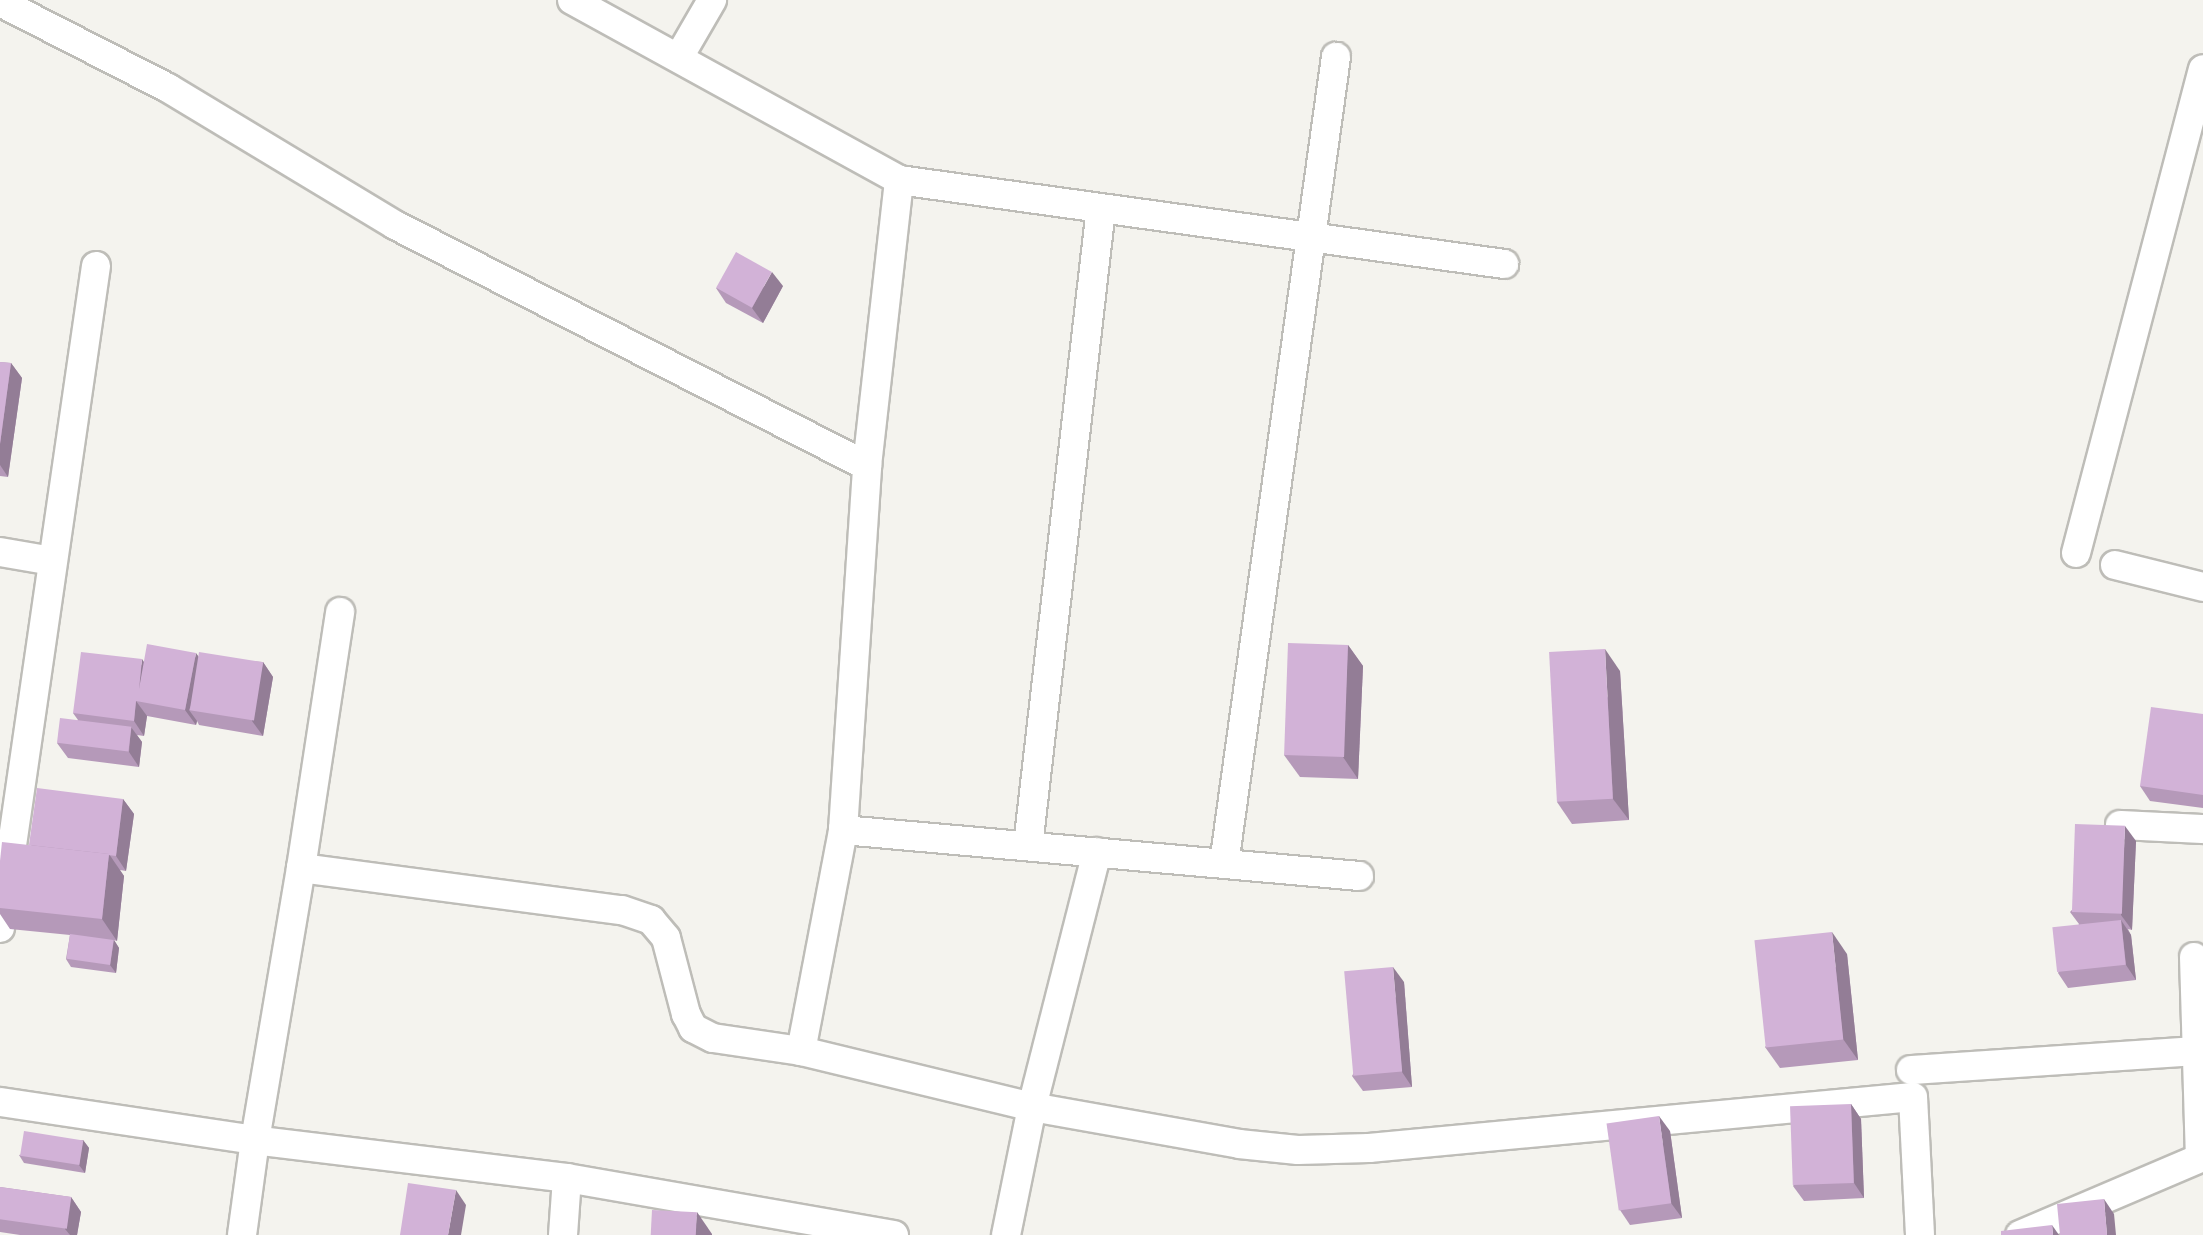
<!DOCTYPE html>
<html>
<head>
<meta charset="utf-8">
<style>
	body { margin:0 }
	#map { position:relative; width:2203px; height:1235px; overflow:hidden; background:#f4f3ee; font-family:"Titillium Web",sans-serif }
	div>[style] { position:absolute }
	.roads { filter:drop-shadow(2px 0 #bebdb8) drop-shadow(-2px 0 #bebdb8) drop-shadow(0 2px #bebdb8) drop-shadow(0 -2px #bebdb8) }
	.street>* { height:28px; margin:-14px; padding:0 14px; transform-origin:14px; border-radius:14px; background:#fff }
	.wall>* { inset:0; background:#b599b9 }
	.shaded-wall>* { inset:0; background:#937d96 }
	.building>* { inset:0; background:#d2b2d7; transform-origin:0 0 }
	span { translate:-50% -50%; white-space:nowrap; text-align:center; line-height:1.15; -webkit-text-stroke:6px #fff; paint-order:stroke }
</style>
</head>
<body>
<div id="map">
	<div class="roads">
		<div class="street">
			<i style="left:572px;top:0;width:373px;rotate:28.8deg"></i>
			<i style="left:899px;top:180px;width:611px;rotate:7.9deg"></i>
			<i style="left:0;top:2px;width:189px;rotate:27.1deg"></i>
			<i style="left:168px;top:88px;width:265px;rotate:31.1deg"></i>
			<i style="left:395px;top:225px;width:530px;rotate:27.05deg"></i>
			<i style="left:679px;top:57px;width:66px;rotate:-59.9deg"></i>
			<i style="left:0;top:552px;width:53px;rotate:9.8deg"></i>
			<i style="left:2076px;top:553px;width:500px;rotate:-75.3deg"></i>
			<i style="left:2115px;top:565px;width:91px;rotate:14deg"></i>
			<i style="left:2120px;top:825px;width:83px;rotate:2.8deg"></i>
			<i style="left:843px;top:830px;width:518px;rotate:5.09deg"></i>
			<i style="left:1028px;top:846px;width:642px;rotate:-83.47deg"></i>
			<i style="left:1224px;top:864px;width:815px;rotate:-82.1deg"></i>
			<i style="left:301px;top:868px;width:259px;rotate:-81.3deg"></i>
			<i style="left:0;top:928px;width:669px;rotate:-81.75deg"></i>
			<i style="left:2194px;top:957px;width:201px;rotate:88.3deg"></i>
			<i style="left:801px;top:1051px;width:225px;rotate:-79.2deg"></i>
			<i style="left:843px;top:830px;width:365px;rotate:-86.2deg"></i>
			<i style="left:867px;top:466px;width:288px;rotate:-83.6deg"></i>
			<i style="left:1911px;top:1070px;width:287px;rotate:-3.8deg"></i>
			<i style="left:0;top:1102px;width:258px;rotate:8.5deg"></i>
			<i style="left:255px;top:1140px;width:96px;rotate:97.8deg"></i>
			<i style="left:563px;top:1235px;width:57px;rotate:-86deg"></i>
			<i style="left:894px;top:1235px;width:332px;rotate:-170.1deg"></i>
			<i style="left:567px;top:1178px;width:314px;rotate:-173.1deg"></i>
			<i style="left:255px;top:1140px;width:276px;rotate:-80.4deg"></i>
			<i style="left:301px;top:868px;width:324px;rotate:7.5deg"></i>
			<i style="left:622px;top:910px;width:31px;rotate:19deg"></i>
			<i style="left:651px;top:920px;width:23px;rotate:50deg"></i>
			<i style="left:666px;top:938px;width:79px;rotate:75.3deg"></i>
			<i style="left:686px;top:1014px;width:16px;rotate:63deg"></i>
			<i style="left:693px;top:1028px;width:22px;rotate:27deg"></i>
			<i style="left:713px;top:1038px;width:89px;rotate:8.4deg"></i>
			<i style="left:801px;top:1051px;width:238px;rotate:13.6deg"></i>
			<i style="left:1032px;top:1107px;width:210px;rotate:10.1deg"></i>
			<i style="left:1239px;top:1144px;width:59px;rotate:5.8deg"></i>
			<i style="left:1298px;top:1150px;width:71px;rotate:-1.6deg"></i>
			<i style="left:1369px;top:1148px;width:546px;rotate:-5.36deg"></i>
			<i style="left:1913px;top:1097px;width:138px;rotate:87.1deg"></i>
			<i style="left:1006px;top:1235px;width:131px;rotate:-78.5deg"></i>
			<i style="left:1032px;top:1107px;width:263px;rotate:-75.7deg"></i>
			<i style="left:2020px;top:1235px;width:199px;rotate:-23.1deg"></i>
		</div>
	</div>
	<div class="wall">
		<i style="clip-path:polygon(783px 286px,763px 323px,726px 303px,716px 288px)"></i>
		<i style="clip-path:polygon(0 362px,11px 363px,22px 378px,8px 477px,0 476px)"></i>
		<i style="clip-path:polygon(1348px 645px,1363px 666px,1358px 779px,1300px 777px,1284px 755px)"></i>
		<i style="clip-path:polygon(199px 657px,263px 662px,273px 677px,263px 736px,199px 725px,197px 721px,196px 725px,147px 716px,144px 736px,137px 735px,142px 742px,139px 767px,68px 758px,57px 743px,78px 720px,73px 713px,144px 663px)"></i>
		<i style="clip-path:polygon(1620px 671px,1629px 820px,1572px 824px,1557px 802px)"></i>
		<i style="clip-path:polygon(2203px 714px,2203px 808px,2150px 801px,2140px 786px)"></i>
		<i style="clip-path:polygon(123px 799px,134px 814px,126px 871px,120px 870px,124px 876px,117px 941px,114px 940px,119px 948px,116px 973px,71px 967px,66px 959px,70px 935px,10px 929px,0 914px,0 861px)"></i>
		<i style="clip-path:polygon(2136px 841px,2132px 930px,2128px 929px,2131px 935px,2136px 980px,2068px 988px,2058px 973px,2079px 924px,2070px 912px)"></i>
		<i style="clip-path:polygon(1847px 954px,1858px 1060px,1780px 1068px,1765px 1047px)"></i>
		<i style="clip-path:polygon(1404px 982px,1412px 1087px,1363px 1091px,1352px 1076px)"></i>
		<i style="clip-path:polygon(1851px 1104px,1861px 1119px,1864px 1198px,1804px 1201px,1793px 1186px)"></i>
		<i style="clip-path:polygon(1670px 1131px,1682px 1218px,1630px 1225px,1620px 1210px)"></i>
		<i style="clip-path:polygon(83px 1140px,89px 1148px,85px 1173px,24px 1163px,19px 1155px)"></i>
		<i style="clip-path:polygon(0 1187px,71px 1197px,81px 1212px,77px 1235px,20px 1235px,0 1232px)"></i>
	</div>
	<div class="shaded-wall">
		<i style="clip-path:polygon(772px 272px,783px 286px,763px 323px,752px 308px)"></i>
		<i style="clip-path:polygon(11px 363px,22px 378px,8px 477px,0 465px,0 444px)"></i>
		<i style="clip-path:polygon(1348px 645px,1363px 666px,1358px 779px,1343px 757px)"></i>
		<i style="clip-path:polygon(1605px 649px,1620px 671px,1629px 820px,1613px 799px)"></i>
		<i style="clip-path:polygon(196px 653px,207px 668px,189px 710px,197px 721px,196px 725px,185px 710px)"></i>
		<i style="clip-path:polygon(142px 659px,152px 674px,139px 689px)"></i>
		<i style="clip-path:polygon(263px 662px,273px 677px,263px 736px,252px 721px)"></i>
		<i style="clip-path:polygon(136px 701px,147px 716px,144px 736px,134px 721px)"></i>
		<i style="clip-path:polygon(131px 727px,142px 742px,139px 767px,129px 752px)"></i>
		<i style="clip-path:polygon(123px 799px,134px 814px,126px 871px,116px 856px)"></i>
		<i style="clip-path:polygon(2125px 826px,2136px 841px,2132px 930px,2121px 915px)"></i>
		<i style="clip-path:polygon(109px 854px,124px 876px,117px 941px,102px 919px)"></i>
		<i style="clip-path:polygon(2121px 920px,2131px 935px,2136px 980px,2126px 965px)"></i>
		<i style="clip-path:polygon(1832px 932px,1847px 954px,1858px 1060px,1843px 1039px)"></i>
		<i style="clip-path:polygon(114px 940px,119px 948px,116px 973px,110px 965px)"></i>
		<i style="clip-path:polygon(1393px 967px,1404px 982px,1412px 1087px,1402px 1072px)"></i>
		<i style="clip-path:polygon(1851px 1104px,1861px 1119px,1864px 1198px,1854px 1183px)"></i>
		<i style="clip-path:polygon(1659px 1116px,1670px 1131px,1682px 1218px,1671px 1203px)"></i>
		<i style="clip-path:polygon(83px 1140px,89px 1148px,85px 1173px,79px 1165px)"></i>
		<i style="clip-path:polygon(456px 1190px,466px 1205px,461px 1235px,448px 1235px)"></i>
		<i style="clip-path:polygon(71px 1197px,81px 1212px,77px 1235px,70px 1235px,65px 1229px)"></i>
		<i style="clip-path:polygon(2104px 1199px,2114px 1214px,2116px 1235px,2107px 1235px)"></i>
		<i style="clip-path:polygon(697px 1212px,712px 1234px,712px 1235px,695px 1235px)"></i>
		<i style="clip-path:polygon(2052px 1225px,2059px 1235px,2053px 1235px)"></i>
	</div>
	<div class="building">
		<i style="left:736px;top:252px;width:41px;height:41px;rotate:29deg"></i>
		<i style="clip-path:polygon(0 362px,11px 363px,0 444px)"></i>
		<i style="left:1288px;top:643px;width:60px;height:112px;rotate:2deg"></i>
		<i style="clip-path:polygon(147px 644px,196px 653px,185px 710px,136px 701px,134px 721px,73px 713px,81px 652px,142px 659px,139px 689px)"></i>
		<i style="left:1605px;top:649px;width:150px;height:56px;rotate:87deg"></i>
		<i style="left:199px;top:652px;width:65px;height:59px;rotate:9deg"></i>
		<i style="clip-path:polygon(2151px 707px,2203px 714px,2203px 795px,2140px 786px)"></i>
		<i style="left:60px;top:718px;width:72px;height:25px;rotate:7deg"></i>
		<i style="clip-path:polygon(37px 788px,123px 799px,116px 856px,108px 855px,109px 854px,29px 845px)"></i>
		<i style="left:2075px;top:824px;width:50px;height:88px;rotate:2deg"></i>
		<i style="clip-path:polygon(2px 842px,109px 854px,102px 919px,0 908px,0 861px)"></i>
		<i style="left:2121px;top:920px;width:45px;height:69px;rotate:84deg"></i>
		<i style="left:1832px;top:932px;width:108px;height:78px;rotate:84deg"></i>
		<i style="left:70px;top:934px;width:44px;height:25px;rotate:8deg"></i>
		<i style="left:1393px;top:967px;width:105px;height:49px;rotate:85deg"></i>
		<i style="left:1851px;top:1104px;width:79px;height:61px;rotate:88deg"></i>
		<i style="left:1659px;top:1116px;width:88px;height:53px;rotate:82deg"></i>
		<i style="left:24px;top:1131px;width:60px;height:25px;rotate:9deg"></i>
		<i style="clip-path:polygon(408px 1183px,456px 1190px,448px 1235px,400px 1235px)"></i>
		<i style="left:0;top:1187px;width:72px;height:32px;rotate:8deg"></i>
		<i style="clip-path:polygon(2104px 1199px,2107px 1235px,2060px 1235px,2057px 1204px)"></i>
		<i style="left:652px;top:1210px;width:45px;height:25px;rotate:3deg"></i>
		<i style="clip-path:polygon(2052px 1225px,2053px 1235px,2001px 1235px,2001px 1231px)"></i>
	</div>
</div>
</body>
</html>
